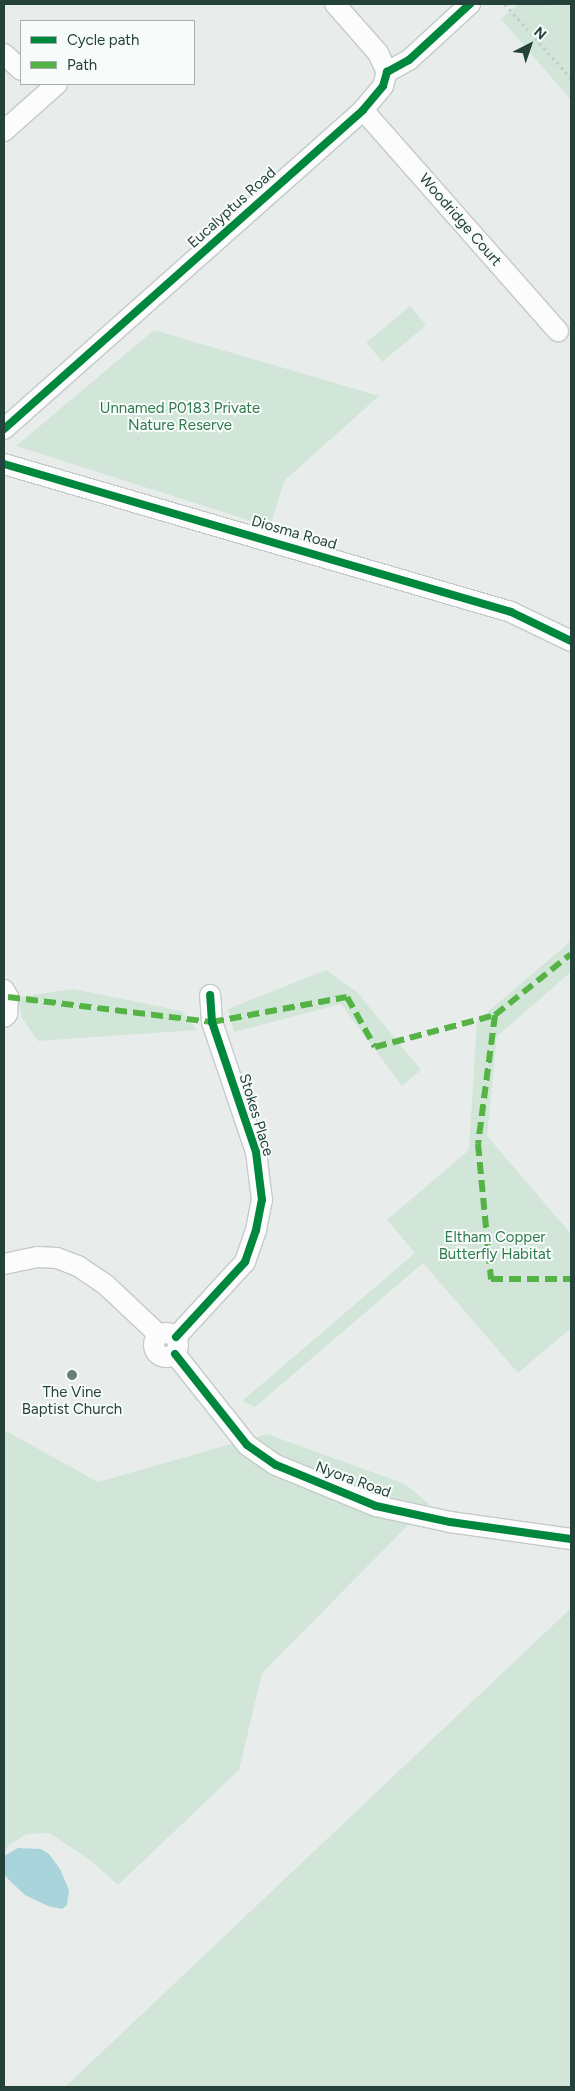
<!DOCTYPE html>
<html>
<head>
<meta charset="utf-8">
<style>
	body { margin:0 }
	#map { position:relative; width:575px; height:2091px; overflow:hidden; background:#e8edeb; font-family:Figtree,sans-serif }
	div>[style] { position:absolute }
	.green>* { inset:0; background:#d1e6d8; transform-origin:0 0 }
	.water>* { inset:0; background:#a9d4db }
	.path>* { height:2.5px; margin-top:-1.25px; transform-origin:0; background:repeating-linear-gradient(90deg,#c3ccca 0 2.5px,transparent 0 6.5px) }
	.roads { filter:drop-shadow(1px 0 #c5cac8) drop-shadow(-1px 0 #c5cac8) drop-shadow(0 1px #c5cac8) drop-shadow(0 -1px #c5cac8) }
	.minor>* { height:20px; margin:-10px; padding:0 10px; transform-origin:10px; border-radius:10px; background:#fcfcfc }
	.minor>.ring { margin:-10px; padding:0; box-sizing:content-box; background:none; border:20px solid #fcfcfc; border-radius:50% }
	.quiet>* { height:6px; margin-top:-3px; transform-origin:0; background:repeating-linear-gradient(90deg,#55b346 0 12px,transparent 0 18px) }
	.cycleway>* { height:8px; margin:-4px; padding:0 4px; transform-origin:4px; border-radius:4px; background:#00873e }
	.dots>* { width:14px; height:14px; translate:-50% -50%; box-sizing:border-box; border:2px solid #f7fbf9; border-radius:50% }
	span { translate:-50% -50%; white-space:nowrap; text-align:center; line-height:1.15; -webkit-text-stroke:4px #f7fbf9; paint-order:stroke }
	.street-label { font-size:15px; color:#24423a }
	.park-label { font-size:15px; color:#2d7a4b }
	.poi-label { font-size:15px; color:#24423a }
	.frame { position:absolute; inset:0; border:5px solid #24423a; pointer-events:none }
	.legend { position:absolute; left:20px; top:20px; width:175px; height:65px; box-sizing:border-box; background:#f7fbf9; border:1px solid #a3b1ad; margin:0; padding:6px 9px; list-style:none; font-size:15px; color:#24423a }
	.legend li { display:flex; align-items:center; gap:10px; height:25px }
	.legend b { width:25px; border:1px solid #a3b1ad }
	.north { position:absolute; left:505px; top:20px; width:50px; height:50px; -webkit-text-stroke:4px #f7fbf9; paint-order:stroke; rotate:41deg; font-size:14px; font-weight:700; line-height:20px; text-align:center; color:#24423a }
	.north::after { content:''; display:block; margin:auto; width:18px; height:22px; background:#24423a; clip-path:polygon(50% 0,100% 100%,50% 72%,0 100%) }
</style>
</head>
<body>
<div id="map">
	<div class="green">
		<i style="clip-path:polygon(518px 4px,571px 6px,571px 100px,501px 19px)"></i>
		<i style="left:410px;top:306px;width:25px;height:57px;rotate:50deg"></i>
		<i style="clip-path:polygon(154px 330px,379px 396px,284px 481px,270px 527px,16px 446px)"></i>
		<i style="clip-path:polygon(571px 941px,571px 972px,497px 1036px,487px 1136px,571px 1234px,571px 1328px,518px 1373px,423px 1263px,255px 1407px,242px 1401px,415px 1253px,387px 1220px,469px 1150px,477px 1021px)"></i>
		<i style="clip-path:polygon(326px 970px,357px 992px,421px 1070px,402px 1086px,341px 1004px,234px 1032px,228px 1009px)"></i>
		<i style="clip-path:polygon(73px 989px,182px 1011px,197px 1030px,38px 1041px,22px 1018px,18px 997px)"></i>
		<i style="clip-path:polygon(4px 1430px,98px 1482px,267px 1434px,405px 1484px,429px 1504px,262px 1673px,239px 1770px,118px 1885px,90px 1860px,49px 1833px,27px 1834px,9px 1845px,4px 1853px)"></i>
		<i style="clip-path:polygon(571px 1608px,571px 2087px,65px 2087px)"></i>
	</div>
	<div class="water">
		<i style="clip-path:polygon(18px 1848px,41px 1849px,49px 1854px,60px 1869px,69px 1890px,67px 1905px,62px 1909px,48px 1906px,25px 1895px,9px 1880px,4px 1874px,4px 1856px)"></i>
	</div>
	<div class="path">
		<i style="left:505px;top:4px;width:99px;rotate:48.3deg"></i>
	</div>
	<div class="roads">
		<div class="minor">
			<i style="left:335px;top:4px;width:65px;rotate:48.7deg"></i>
			<i style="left:378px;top:53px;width:21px;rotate:65deg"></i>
			<i style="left:4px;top:54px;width:23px;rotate:43deg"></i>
			<i style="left:363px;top:110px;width:295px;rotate:48.6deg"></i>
			<i style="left:4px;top:131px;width:71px;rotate:-41.6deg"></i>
			<i style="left:4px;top:429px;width:480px;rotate:-41.6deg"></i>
			<i style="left:363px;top:110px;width:31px;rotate:-50deg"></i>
			<i style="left:383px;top:86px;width:15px;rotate:-74deg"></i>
			<i style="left:387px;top:72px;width:25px;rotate:-29deg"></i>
			<i style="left:409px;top:60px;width:83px;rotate:-42.6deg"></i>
			<i style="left:4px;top:464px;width:528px;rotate:16.27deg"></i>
			<i style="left:511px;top:612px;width:67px;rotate:25.8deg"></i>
			<i style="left:4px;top:990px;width:8px;rotate:60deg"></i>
			<i style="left:8px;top:997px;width:17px;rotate:93deg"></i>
			<i style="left:7px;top:1014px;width:4px;rotate:135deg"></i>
			<i style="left:4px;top:1264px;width:34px;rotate:-12deg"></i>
			<i style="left:37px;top:1257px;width:20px;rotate:3deg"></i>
			<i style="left:57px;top:1258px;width:22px;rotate:21deg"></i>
			<i style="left:78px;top:1266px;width:34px;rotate:34deg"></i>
			<i style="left:106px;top:1285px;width:73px;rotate:43.3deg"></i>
			<i class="ring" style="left:154px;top:1333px;width:4px;height:4px"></i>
			<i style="left:176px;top:1337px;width:102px;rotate:-47.4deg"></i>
			<i style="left:245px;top:1262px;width:34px;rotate:-71deg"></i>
			<i style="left:256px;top:1230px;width:31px;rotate:-79deg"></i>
			<i style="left:262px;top:1200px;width:48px;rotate:-97.1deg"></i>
			<i style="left:256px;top:1152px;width:137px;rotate:-108.7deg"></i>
			<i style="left:212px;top:1022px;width:27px;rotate:-94deg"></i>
			<i style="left:175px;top:1354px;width:116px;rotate:51.6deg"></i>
			<i style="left:247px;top:1445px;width:35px;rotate:35deg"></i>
			<i style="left:276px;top:1465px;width:108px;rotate:22.3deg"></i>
			<i style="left:376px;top:1506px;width:76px;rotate:12.2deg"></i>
			<i style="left:450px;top:1522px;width:122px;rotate:8deg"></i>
		</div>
	</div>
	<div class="quiet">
		<i style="left:8px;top:997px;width:206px;rotate:7deg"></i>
		<i style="left:212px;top:1022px;width:137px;rotate:-10.5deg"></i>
		<i style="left:347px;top:997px;width:57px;rotate:60.8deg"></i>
		<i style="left:375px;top:1047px;width:124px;rotate:-14.9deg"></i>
		<i style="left:495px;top:1015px;width:97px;rotate:-38.8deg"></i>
		<i style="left:495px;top:1015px;width:130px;rotate:97.5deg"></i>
		<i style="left:478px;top:1144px;width:136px;rotate:84.5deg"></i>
		<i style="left:491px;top:1279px;width:80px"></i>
	</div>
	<div class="cycleway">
		<i style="left:4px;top:429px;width:480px;rotate:-41.6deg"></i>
		<i style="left:363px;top:110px;width:31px;rotate:-50deg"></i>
		<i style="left:383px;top:86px;width:15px;rotate:-74deg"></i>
		<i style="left:387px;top:72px;width:25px;rotate:-29deg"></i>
		<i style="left:409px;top:60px;width:83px;rotate:-42.6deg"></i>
		<i style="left:4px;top:464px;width:528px;rotate:16.27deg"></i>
		<i style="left:511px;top:612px;width:67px;rotate:25.8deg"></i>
		<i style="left:176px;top:1337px;width:102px;rotate:-47.4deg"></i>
		<i style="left:245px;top:1262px;width:34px;rotate:-71deg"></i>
		<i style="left:256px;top:1230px;width:31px;rotate:-79deg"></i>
		<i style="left:262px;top:1200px;width:48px;rotate:-97.1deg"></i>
		<i style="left:256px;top:1152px;width:137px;rotate:-108.7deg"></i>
		<i style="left:212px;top:1022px;width:27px;rotate:-94deg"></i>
		<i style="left:175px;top:1354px;width:116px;rotate:51.6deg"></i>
		<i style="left:247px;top:1445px;width:35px;rotate:35deg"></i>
		<i style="left:276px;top:1465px;width:108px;rotate:22.3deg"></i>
		<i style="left:376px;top:1506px;width:76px;rotate:12.2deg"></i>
		<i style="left:450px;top:1522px;width:122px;rotate:8deg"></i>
	</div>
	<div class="dots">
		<i style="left:72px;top:1375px;background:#697e78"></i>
	</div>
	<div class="street-label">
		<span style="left:232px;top:208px;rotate:-42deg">Eucalyptus Road</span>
		<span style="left:460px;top:220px;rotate:49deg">Woodridge Court</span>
		<span style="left:294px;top:533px;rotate:16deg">Diosma Road</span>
		<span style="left:256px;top:1115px;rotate:73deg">Stokes Place</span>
		<span style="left:353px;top:1480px;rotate:20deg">Nyora Road</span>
	</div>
	<div class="park-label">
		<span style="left:180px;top:417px">Unnamed P0183 Private<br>Nature Reserve</span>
		<span style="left:495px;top:1246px">Eltham Copper<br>Butterfly Habitat</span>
	</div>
	<div class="poi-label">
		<span style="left:72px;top:1401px">The Vine<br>Baptist Church</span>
	</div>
	<div class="frame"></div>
	<ul class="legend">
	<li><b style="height:6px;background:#00873e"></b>Cycle path</li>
	<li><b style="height:6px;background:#55b346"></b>Path</li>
	</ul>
	<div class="north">N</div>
</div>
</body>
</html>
